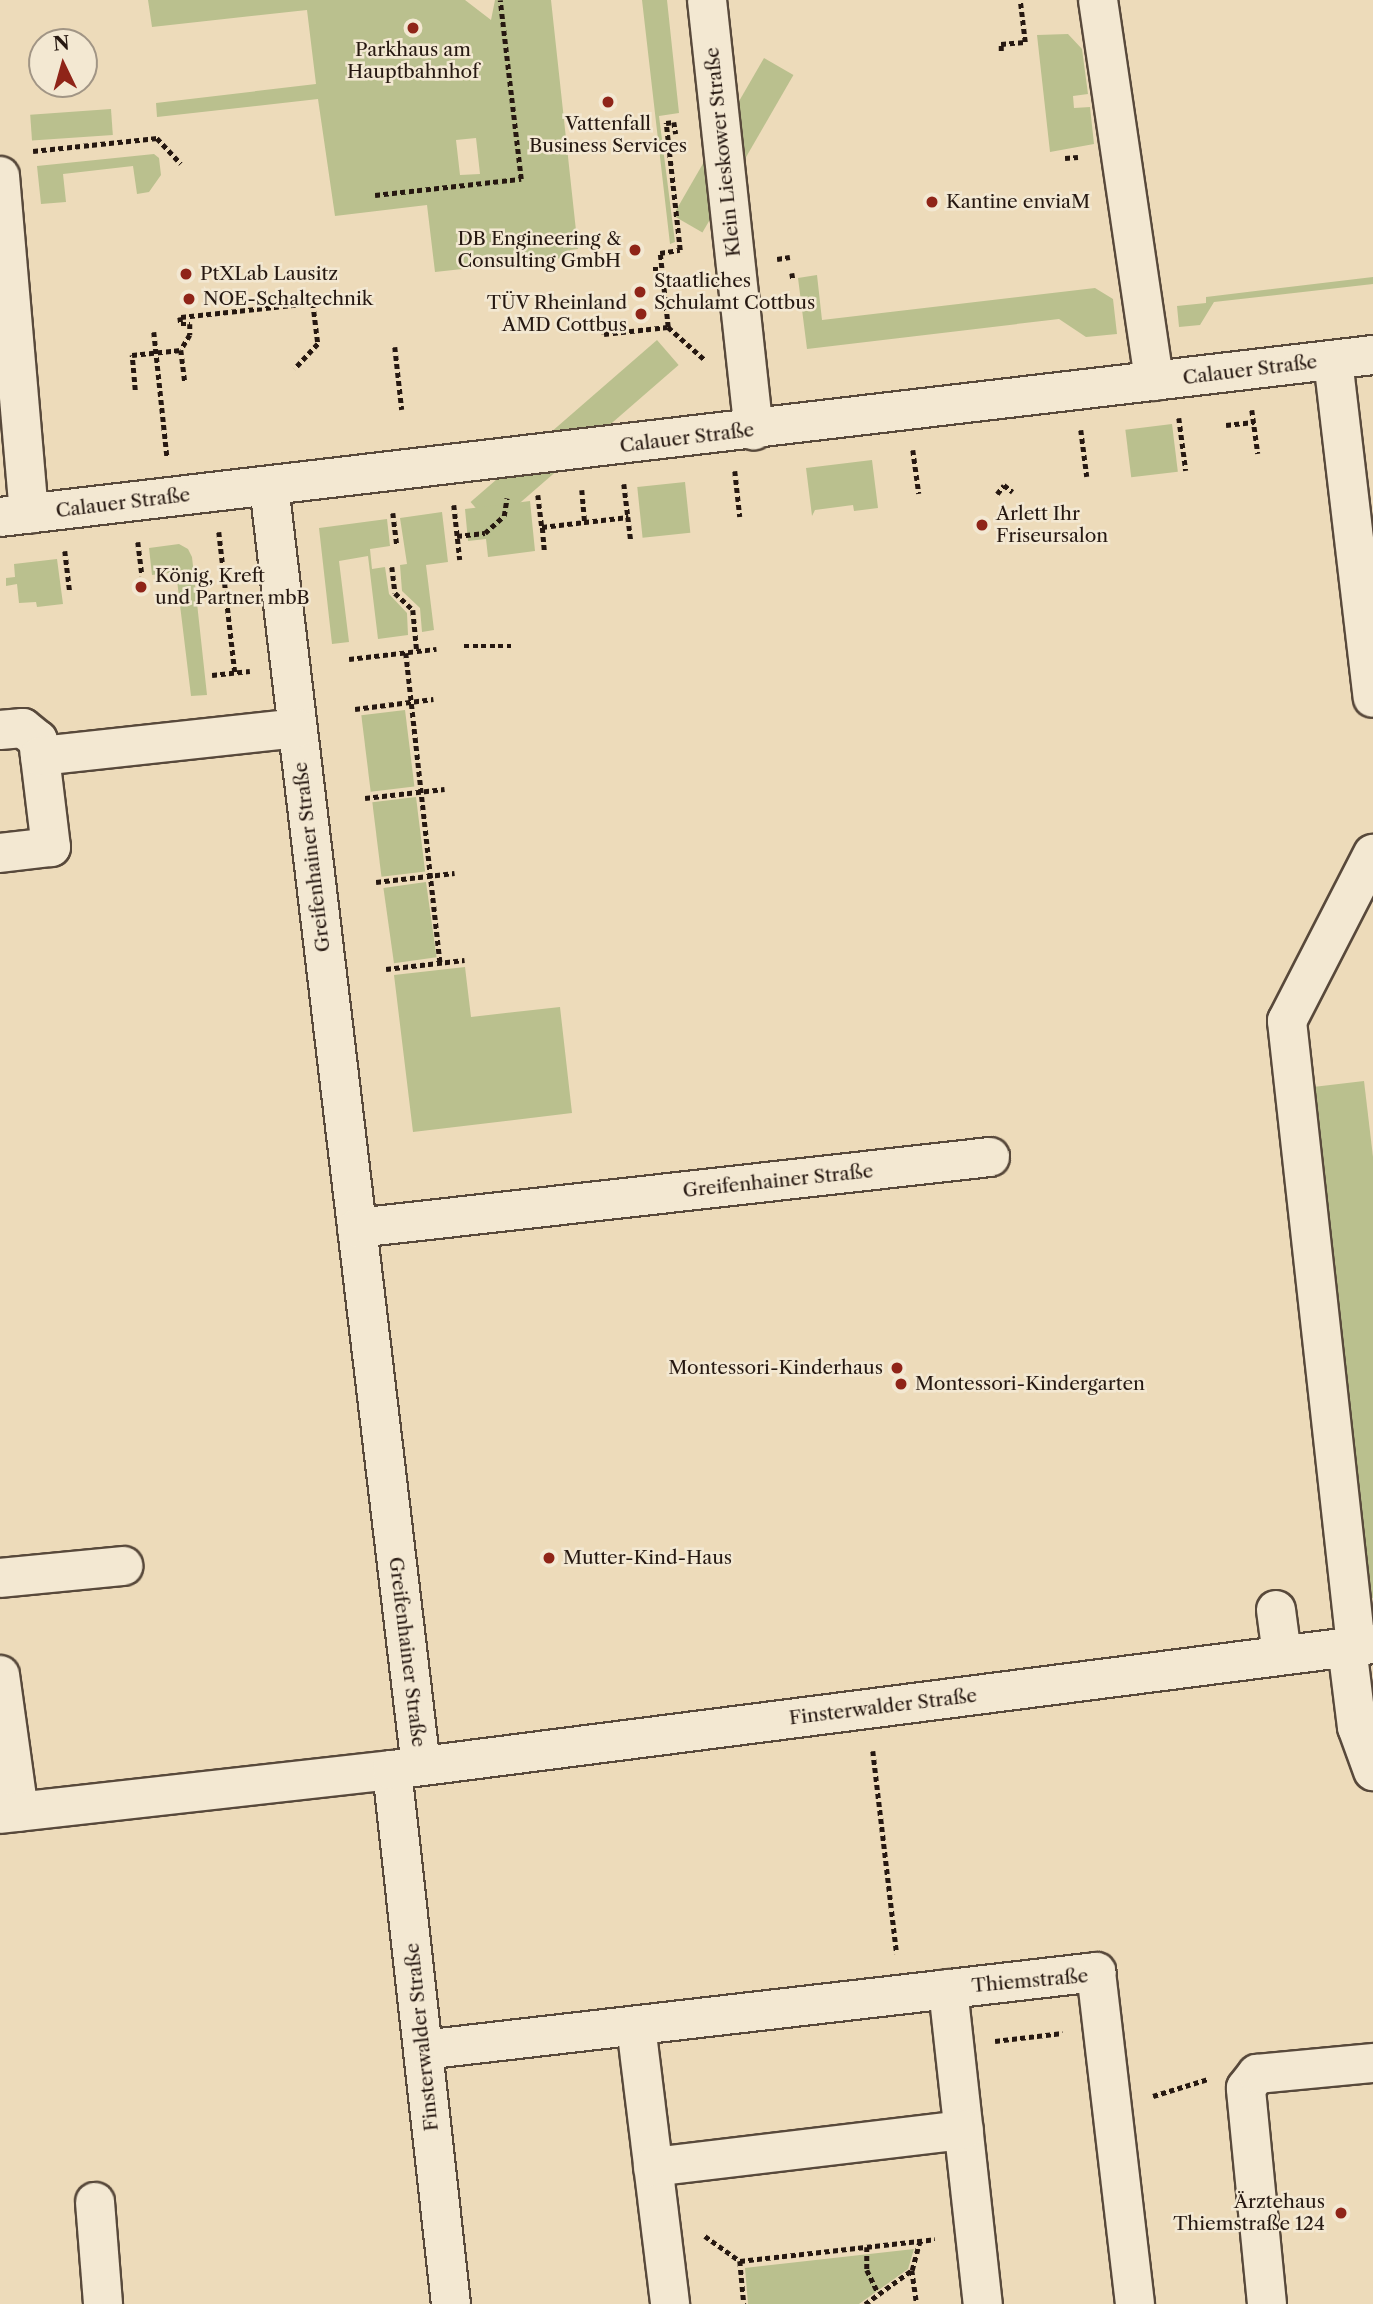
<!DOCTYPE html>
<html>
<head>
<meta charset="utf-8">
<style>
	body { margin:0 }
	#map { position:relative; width:1373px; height:2304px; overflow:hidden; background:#eddbba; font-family:"Libre Caslon Text",serif }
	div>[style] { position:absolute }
	.green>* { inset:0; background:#bac08e; transform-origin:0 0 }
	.path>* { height:4.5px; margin-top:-2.25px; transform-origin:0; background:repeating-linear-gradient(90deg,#261811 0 5px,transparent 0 8.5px) }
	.roads { filter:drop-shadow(2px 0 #58493b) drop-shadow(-2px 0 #58493b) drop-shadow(0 2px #58493b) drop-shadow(0 -2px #58493b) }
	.minor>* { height:38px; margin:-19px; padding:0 19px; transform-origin:19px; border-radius:19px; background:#f3e8d2 }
	.dots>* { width:19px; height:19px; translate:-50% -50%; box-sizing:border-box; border:4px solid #f3e8d2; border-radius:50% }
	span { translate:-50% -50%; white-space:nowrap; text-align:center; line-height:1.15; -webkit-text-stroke:5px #f3e8d2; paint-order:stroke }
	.poi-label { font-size:19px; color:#261811 }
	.left { translate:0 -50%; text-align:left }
	.right { translate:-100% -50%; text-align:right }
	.street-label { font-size:19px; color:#261811 }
	.north { position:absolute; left:28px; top:28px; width:70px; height:70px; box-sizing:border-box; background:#f3e8d2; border:2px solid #a19585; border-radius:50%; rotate:355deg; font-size:19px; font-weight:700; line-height:28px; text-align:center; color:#261811 }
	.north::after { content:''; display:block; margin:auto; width:24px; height:32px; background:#8f2418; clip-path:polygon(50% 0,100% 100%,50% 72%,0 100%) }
</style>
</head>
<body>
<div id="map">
	<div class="green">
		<i style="clip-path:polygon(evenodd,148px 0,465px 0,491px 20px,495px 0,551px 0,578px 249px,570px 250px,571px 257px,435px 272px,427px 205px,335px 216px,318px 99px,157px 117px,156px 103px,316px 84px,307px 10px,152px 27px,148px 0,476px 138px,480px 174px,460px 175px,456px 140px,476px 138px)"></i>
		<i style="clip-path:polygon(642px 0,667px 0,679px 113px,659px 116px,675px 242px,670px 244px)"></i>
		<i style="clip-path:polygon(1068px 34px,1082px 49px,1088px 94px,1073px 96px,1074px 108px,1090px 107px,1094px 144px,1050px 152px,1037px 35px)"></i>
		<i style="left:764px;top:58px;width:34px;height:182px;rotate:30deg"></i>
		<i style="left:111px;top:109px;width:26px;height:81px;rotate:86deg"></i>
		<i style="clip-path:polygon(154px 154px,159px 158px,161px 175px,149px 192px,137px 194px,133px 166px,63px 174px,66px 202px,41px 204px,37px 166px)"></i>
		<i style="clip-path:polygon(817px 275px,822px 320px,1095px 288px,1113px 299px,1117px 334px,1086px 337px,1059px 319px,807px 349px,798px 278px)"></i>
		<i style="clip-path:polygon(1373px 277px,1373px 284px,1214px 302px,1200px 325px,1179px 327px,1177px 306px,1206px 303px,1206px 297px)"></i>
		<i style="left:657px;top:340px;width:33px;height:247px;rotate:49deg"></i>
		<i style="left:1172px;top:424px;width:48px;height:47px;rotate:83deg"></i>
		<i style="clip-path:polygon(872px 460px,878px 508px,854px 511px,853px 505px,815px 510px,812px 516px,806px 468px)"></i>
		<i style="left:685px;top:482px;width:51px;height:48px;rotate:84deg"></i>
		<i style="clip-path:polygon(530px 501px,535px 551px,488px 557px,486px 539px,468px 541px,465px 509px)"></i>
		<i style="clip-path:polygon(442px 512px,448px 562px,426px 565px,434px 630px,422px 632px,420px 608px,402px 591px,400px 565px,407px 564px,400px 518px)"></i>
		<i style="clip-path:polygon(387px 519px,390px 546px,370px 549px,372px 569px,385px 567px,389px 594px,407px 613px,408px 635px,378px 639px,368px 556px,339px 561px,349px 642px,332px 644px,319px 528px)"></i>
		<i style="clip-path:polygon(179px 544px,188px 549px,192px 557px,207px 695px,191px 696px,176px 572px,152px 575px,149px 548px)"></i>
		<i style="clip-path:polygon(57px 559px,63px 604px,37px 607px,36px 602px,19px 603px,17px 584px,6px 586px,6px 578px,15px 577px,14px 564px)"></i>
		<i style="left:405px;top:710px;width:77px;height:44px;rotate:83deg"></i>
		<i style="left:416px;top:797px;width:75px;height:44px;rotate:83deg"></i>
		<i style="left:426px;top:882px;width:76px;height:43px;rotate:82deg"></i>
		<i style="clip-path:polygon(465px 967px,471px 1017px,560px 1007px,572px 1113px,413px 1132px,394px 975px)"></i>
		<i style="clip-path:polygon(1364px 1081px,1373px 1157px,1373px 1598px,1369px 1599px,1313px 1087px)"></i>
		<i style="clip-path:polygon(914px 2249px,908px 2269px,859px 2304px,748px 2304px,745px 2268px)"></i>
	</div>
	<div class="path">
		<i style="left:1001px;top:51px;width:7px;rotate:-90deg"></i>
		<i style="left:1001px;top:44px;width:24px;rotate:-5deg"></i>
		<i style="left:1025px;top:42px;width:42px;rotate:-96.8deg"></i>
		<i style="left:33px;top:151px;width:125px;rotate:-6deg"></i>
		<i style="left:157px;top:138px;width:35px;rotate:47deg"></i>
		<i style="left:1065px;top:158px;width:13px;rotate:-4deg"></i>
		<i style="left:375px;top:195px;width:147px;rotate:-6.3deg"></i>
		<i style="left:521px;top:179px;width:180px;rotate:-96.7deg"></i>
		<i style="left:777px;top:259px;width:13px;rotate:-9deg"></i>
		<i style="left:653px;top:269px;width:8px"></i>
		<i style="left:792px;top:273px;width:6px;rotate:81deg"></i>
		<i style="left:180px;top:317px;width:7px;rotate:82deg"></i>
		<i style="left:181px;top:324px;width:9px"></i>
		<i style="left:190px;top:324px;width:11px;rotate:90deg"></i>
		<i style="left:190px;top:335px;width:17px;rotate:121deg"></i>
		<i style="left:181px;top:317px;width:133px;rotate:-6.1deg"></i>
		<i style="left:313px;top:303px;width:41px;rotate:83deg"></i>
		<i style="left:318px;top:344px;width:34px;rotate:133deg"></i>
		<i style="left:604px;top:325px;width:9px;rotate:90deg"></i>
		<i style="left:604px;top:334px;width:64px;rotate:-6.2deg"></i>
		<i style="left:668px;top:327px;width:74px;rotate:-96.2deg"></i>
		<i style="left:660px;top:253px;width:20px;rotate:-9deg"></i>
		<i style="left:680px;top:250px;width:128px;rotate:-96.3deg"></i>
		<i style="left:666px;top:123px;width:8px;rotate:-7deg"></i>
		<i style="left:674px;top:122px;width:12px;rotate:81deg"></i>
		<i style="left:668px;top:327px;width:48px;rotate:41.6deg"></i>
		<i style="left:154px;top:332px;width:125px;rotate:84deg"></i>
		<i style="left:395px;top:347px;width:63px;rotate:83.7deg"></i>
		<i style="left:135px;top:390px;width:35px;rotate:-95deg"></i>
		<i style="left:132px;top:355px;width:49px;rotate:-5.8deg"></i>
		<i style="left:181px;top:350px;width:32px;rotate:83deg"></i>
		<i style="left:1252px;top:410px;width:44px;rotate:82.2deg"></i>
		<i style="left:1179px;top:418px;width:53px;rotate:82.5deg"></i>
		<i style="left:1226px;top:425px;width:28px;rotate:-6deg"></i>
		<i style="left:1081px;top:430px;width:47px;rotate:82.7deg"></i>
		<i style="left:913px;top:450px;width:44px;rotate:82.2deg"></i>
		<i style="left:735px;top:471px;width:46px;rotate:83.8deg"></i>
		<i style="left:624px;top:484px;width:33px;rotate:83deg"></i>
		<i style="left:582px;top:490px;width:33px;rotate:85deg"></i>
		<i style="left:997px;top:494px;width:11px;rotate:-52deg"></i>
		<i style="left:1004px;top:485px;width:11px;rotate:38deg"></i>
		<i style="left:538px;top:495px;width:32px;rotate:83deg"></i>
		<i style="left:454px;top:505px;width:55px;rotate:83.8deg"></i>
		<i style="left:393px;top:513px;width:33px;rotate:83deg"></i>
		<i style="left:219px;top:532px;width:142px;rotate:83.5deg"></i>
		<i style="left:457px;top:536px;width:28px;rotate:-6deg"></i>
		<i style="left:485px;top:533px;width:25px;rotate:-42deg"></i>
		<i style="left:504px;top:516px;width:18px;rotate:-81deg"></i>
		<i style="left:138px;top:542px;width:34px;rotate:83deg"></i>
		<i style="left:544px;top:550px;width:23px;rotate:-95deg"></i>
		<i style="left:542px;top:527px;width:87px;rotate:-6.6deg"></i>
		<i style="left:628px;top:517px;width:23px;rotate:83deg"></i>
		<i style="left:65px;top:551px;width:42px;rotate:83.2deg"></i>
		<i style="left:392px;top:567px;width:26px;rotate:83deg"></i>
		<i style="left:395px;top:593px;width:25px;rotate:43deg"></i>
		<i style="left:413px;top:610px;width:42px;rotate:84.6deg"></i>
		<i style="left:464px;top:646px;width:50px"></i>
		<i style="left:406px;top:653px;width:312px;rotate:83.7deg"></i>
		<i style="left:349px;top:659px;width:88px;rotate:-6.6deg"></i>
		<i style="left:212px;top:675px;width:38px;rotate:-6deg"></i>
		<i style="left:355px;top:709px;width:79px;rotate:-7.3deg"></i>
		<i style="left:365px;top:798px;width:80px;rotate:-6.5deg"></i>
		<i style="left:376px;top:882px;width:79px;rotate:-6.6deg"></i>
		<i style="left:386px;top:969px;width:79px;rotate:-6.6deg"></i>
		<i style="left:873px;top:1751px;width:204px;rotate:83.3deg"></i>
		<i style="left:995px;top:2041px;width:68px;rotate:-6.7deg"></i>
		<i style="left:1153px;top:2096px;width:58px;rotate:-17.2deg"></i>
		<i style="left:705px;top:2236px;width:43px;rotate:35.5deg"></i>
		<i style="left:740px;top:2261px;width:196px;rotate:-6.4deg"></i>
		<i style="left:867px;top:2247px;width:23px;rotate:90deg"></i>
		<i style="left:867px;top:2270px;width:25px;rotate:64deg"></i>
		<i style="left:740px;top:2261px;width:43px;rotate:84.7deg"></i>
		<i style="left:912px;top:2270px;width:34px;rotate:82deg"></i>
		<i style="left:865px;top:2304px;width:58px;rotate:-35.9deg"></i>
		<i style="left:912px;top:2270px;width:30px;rotate:-75deg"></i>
	</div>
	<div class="roads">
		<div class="minor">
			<i style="left:707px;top:0;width:433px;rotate:83.8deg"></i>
			<i style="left:1098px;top:0;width:385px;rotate:81.6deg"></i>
			<i style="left:0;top:176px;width:339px;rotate:85.1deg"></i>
			<i style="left:1333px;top:360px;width:340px;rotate:83.3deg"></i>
			<i style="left:269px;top:486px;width:1289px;rotate:83.23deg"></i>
			<i style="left:0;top:517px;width:1383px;rotate:-6.73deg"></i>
			<i style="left:0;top:730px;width:23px;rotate:-5deg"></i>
			<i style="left:23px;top:728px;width:19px;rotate:39deg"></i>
			<i style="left:38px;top:740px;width:108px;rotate:83.1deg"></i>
			<i style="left:51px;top:847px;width:51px;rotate:173.3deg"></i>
			<i style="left:40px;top:756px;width:258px;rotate:-6.2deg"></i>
			<i style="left:357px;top:1228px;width:637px;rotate:-6.4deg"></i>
			<i style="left:0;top:1578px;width:124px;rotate:-5.6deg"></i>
			<i style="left:1276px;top:1610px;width:45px;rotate:82.4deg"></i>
			<i style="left:1356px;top:1646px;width:629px;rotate:-96.3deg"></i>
			<i style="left:1287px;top:1021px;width:188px;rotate:-62.8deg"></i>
			<i style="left:1347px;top:1647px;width:81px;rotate:82.9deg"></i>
			<i style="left:1357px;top:1727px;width:47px;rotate:70deg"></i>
			<i style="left:0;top:1675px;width:138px;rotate:82.1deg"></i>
			<i style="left:392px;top:1770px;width:537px;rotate:83.7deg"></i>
			<i style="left:0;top:1814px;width:394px;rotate:-6.4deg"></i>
			<i style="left:392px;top:1770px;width:989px;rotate:-7.32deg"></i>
			<i style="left:948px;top:1989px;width:317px;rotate:83.7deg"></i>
			<i style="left:636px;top:2026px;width:280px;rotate:83deg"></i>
			<i style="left:423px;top:2050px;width:678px;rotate:-6.61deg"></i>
			<i style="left:1096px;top:1972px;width:334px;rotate:83.3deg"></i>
			<i style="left:653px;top:2167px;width:313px;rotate:-6.8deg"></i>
			<i style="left:95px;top:2202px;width:102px;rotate:85.5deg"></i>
			<i style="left:1267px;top:2304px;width:217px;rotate:-95.6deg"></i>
			<i style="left:1246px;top:2088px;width:18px;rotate:-52deg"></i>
			<i style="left:1257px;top:2074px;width:117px;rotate:-5.4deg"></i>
		</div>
	</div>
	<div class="dots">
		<i style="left:413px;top:28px;background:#8f2418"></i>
		<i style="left:608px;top:102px;background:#8f2418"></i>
		<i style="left:932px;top:202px;background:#8f2418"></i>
		<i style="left:635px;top:250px;background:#8f2418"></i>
		<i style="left:186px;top:274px;background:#8f2418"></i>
		<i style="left:640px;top:292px;background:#8f2418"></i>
		<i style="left:189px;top:299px;background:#8f2418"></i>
		<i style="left:641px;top:314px;background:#8f2418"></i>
		<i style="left:982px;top:525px;background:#8f2418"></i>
		<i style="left:141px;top:587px;background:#8f2418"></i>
		<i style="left:897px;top:1368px;background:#8f2418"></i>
		<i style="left:901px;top:1384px;background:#8f2418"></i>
		<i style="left:549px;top:1558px;background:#8f2418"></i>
		<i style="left:1341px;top:2213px;background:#8f2418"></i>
	</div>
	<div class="poi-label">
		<span style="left:413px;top:61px">Parkhaus am<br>Hauptbahnhof</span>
		<span style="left:608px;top:135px">Vattenfall<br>Business Services</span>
		<span class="left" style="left:946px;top:202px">Kantine enviaM</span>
		<span class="right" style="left:621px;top:250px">DB Engineering &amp;<br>Consulting GmbH</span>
		<span class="left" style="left:200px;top:274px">PtXLab Lausitz</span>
		<span class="left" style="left:654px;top:292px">Staatliches<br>Schulamt Cottbus</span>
		<span class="left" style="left:203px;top:299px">NOE-Schaltechnik</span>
		<span class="right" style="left:627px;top:314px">TÜV Rheinland<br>AMD Cottbus</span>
		<span class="left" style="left:996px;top:525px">Arlett Ihr<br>Friseursalon</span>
		<span class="left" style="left:155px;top:587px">König, Kreft<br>und Partner mbB</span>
		<span class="right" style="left:883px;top:1368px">Montessori-Kinderhaus</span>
		<span class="left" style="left:915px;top:1384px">Montessori-Kindergarten</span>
		<span class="left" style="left:563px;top:1558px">Mutter-Kind-Haus</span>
		<span class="right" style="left:1325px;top:2213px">Ärztehaus<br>Thiemstraße 124</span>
	</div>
	<div class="street-label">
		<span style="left:723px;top:152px;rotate:-96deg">Klein Lieskower Straße</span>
		<span style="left:1250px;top:370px;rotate:-7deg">Calauer Straße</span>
		<span style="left:687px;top:438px;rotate:-7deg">Calauer Straße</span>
		<span style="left:123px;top:503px;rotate:-7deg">Calauer Straße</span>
		<span style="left:312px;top:857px;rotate:-97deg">Greifenhainer Straße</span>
		<span style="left:778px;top:1181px;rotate:-6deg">Greifenhainer Straße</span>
		<span style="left:407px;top:1652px;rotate:83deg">Greifenhainer Straße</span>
		<span style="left:883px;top:1707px;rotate:-7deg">Finsterwalder Straße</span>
		<span style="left:1030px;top:1981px;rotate:-5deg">Thiemstraße</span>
		<span style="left:422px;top:2037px;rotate:-96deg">Finsterwalder Straße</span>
	</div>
	<div class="north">N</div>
</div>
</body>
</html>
